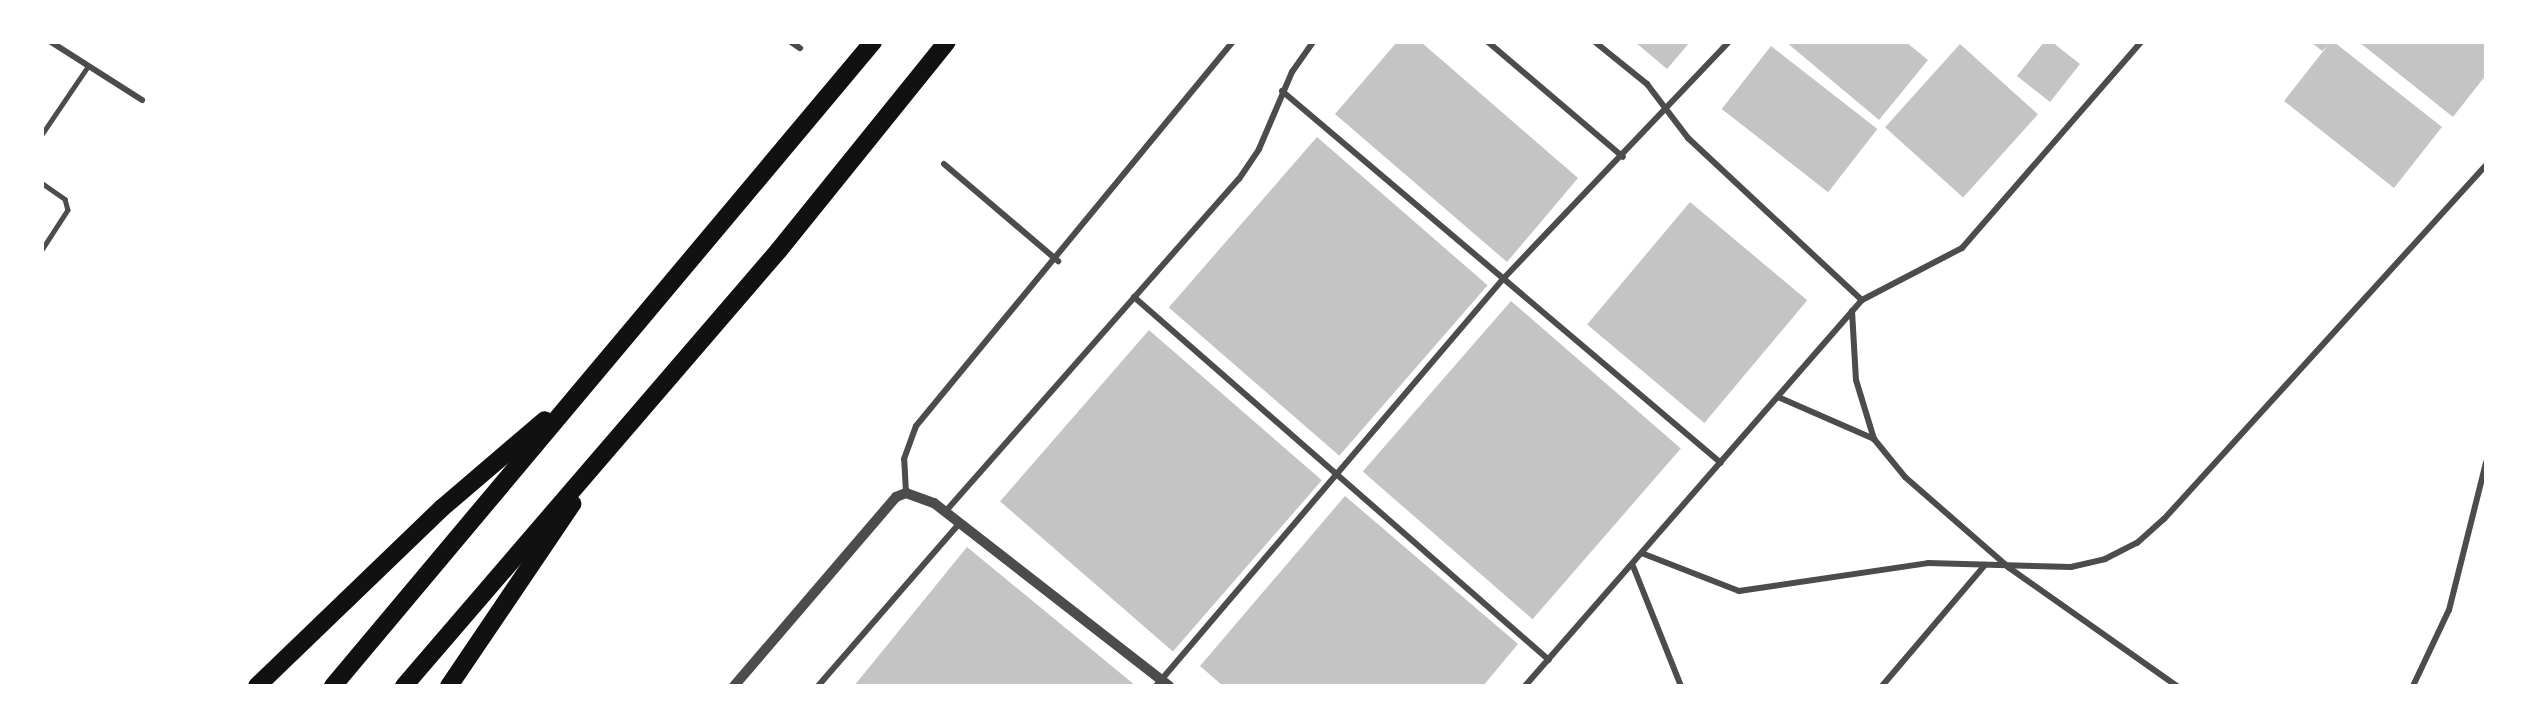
<!DOCTYPE html>
<html>
<head>
<meta charset="utf-8">
<style>
	body { margin:0 }
	#map { position:relative; width:2528px; height:728px; overflow:hidden; background:#fff; font-family:"PT Sans",sans-serif }
	div>[style] { position:absolute }
	.building>* { inset:0; background:#c4c4c4; transform-origin:0 0 }
	.service>* { height:4.5px; margin:-2.25px; padding:0 2.25px; transform-origin:2.25px; border-radius:2.25px; background:#4c4c4c }
	.minor>* { height:6px; margin:-3px; padding:0 3px; transform-origin:3px; border-radius:3px; background:#4c4c4c }
	.tertiary>* { height:10px; margin:-5px; padding:0 5px; transform-origin:5px; border-radius:5px; background:#4c4c4c }
	.motorway>* { height:18px; margin:-9px; padding:0 9px; transform-origin:9px; border-radius:9px; background:#111 }
	span { translate:-50% -50%; white-space:nowrap; text-align:center; line-height:1.15; -webkit-text-stroke:6px #fff; paint-order:stroke }
	.frame { position:absolute; inset:0; border:44px solid #fff; pointer-events:none }
</style>
</head>
<body>
<div id="map">
	<div class="building">
		<i style="clip-path:polygon(1397px 42px,1421px 42px,1578px 178px,1507px 262px,1335px 114px)"></i>
		<i style="clip-path:polygon(1635px 42px,1690px 42px,1667px 69px)"></i>
		<i style="clip-path:polygon(1786px 42px,1906px 42px,1928px 60px,1879px 120px)"></i>
		<i style="clip-path:polygon(2044px 42px,2052px 42px,2080px 64px,2050px 102px,2017px 76px)"></i>
		<i style="clip-path:polygon(2311px 42px,2334px 42px,2442px 127px,2394px 188px,2284px 101px,2328px 45px,2322px 51px)"></i>
		<i style="clip-path:polygon(2359px 42px,2481px 42px,2486px 46px,2486px 75px,2453px 117px)"></i>
		<i style="left:1960px;top:44px;width:105px;height:112px;rotate:42deg"></i>
		<i style="left:1771px;top:46px;width:135px;height:80px;rotate:38deg"></i>
		<i style="left:1317px;top:137px;width:226px;height:226px;rotate:41deg"></i>
		<i style="left:1690px;top:202px;width:153px;height:160px;rotate:40deg"></i>
		<i style="left:1511px;top:301px;width:225px;height:226px;rotate:41deg"></i>
		<i style="left:1149px;top:330px;width:229px;height:227px;rotate:41deg"></i>
		<i style="clip-path:polygon(1345px 496px,1518px 644px,1483px 686px,1223px 686px,1200px 666px)"></i>
		<i style="clip-path:polygon(967px 547px,1136px 686px,854px 686px)"></i>
	</div>
	<div class="service">
		<i style="left:42px;top:134px;width:82px;rotate:-55.9deg"></i>
		<i style="left:42px;top:183px;width:28px;rotate:35deg"></i>
		<i style="left:65px;top:199px;width:11px;rotate:75deg"></i>
		<i style="left:68px;top:210px;width:48px;rotate:123deg"></i>
	</div>
	<div class="minor">
		<i style="left:51px;top:42px;width:108px;rotate:32.5deg"></i>
		<i style="left:791px;top:42px;width:11px;rotate:34deg"></i>
		<i style="left:1488px;top:42px;width:177px;rotate:40.4deg"></i>
		<i style="left:1595px;top:42px;width:67px;rotate:38.9deg"></i>
		<i style="left:1647px;top:84px;width:68px;rotate:52.8deg"></i>
		<i style="left:1688px;top:138px;width:238px;rotate:43deg"></i>
		<i style="left:1282px;top:91px;width:575px;rotate:40.28deg"></i>
		<i style="left:944px;top:164px;width:150px;rotate:40.4deg"></i>
		<i style="left:1134px;top:297px;width:551px;rotate:41.18deg"></i>
		<i style="left:1852px;top:311px;width:69px;rotate:86.7deg"></i>
		<i style="left:1856px;top:380px;width:62px;rotate:73deg"></i>
		<i style="left:1778px;top:397px;width:105px;rotate:23.6deg"></i>
		<i style="left:1874px;top:439px;width:49px;rotate:50.8deg"></i>
		<i style="left:1905px;top:477px;width:137px;rotate:41.1deg"></i>
		<i style="left:2008px;top:567px;width:207px;rotate:35.2deg"></i>
		<i style="left:906px;top:493px;width:34px;rotate:-93deg"></i>
		<i style="left:904px;top:459px;width:35px;rotate:-70deg"></i>
		<i style="left:916px;top:426px;width:498px;rotate:-50.5deg"></i>
		<i style="left:945px;top:512px;width:444px;rotate:-48.6deg"></i>
		<i style="left:1239px;top:179px;width:36px;rotate:-56deg"></i>
		<i style="left:1259px;top:149px;width:84px;rotate:-66.8deg"></i>
		<i style="left:1292px;top:72px;width:37px;rotate:-55deg"></i>
		<i style="left:1644px;top:554px;width:102px;rotate:21.3deg"></i>
		<i style="left:1739px;top:591px;width:191px;rotate:-8.4deg"></i>
		<i style="left:1928px;top:563px;width:143px;rotate:1.6deg"></i>
		<i style="left:2071px;top:567px;width:35px;rotate:-13deg"></i>
		<i style="left:2105px;top:559px;width:36px;rotate:-27deg"></i>
		<i style="left:2137px;top:543px;width:36px;rotate:-42deg"></i>
		<i style="left:2164px;top:519px;width:479px;rotate:-47.7deg"></i>
		<i style="left:1633px;top:566px;width:129px;rotate:68.2deg"></i>
		<i style="left:818px;top:686px;width:215px;rotate:-49deg"></i>
		<i style="left:1156px;top:686px;width:535px;rotate:-49.55deg"></i>
		<i style="left:1503px;top:279px;width:327px;rotate:-46.4deg"></i>
		<i style="left:1525px;top:686px;width:512px;rotate:-48.88deg"></i>
		<i style="left:1862px;top:300px;width:113px;rotate:-27.5deg"></i>
		<i style="left:1962px;top:248px;width:273px;rotate:-49deg"></i>
		<i style="left:1882px;top:686px;width:159px;rotate:-49.6deg"></i>
		<i style="left:2413px;top:686px;width:84px;rotate:-64.7deg"></i>
		<i style="left:2449px;top:610px;width:152px;rotate:-75.9deg"></i>
	</div>
	<div class="tertiary">
		<i style="left:734px;top:686px;width:249px;rotate:-49.4deg"></i>
		<i style="left:896px;top:497px;width:11px;rotate:-22deg"></i>
		<i style="left:906px;top:493px;width:30px;rotate:20deg"></i>
		<i style="left:934px;top:503px;width:298px;rotate:37.9deg"></i>
	</div>
	<div class="motorway">
		<i style="left:257px;top:686px;width:257px;rotate:-43.9deg"></i>
		<i style="left:442px;top:508px;width:135px;rotate:-40.5deg"></i>
		<i style="left:333px;top:686px;width:840px;rotate:-50.02deg"></i>
		<i style="left:404px;top:686px;width:575px;rotate:-49.3deg"></i>
		<i style="left:779px;top:250px;width:267px;rotate:-51.1deg"></i>
		<i style="left:449px;top:686px;width:220px;rotate:-55.9deg"></i>
	</div>
	<div class="frame"></div>
</div>
</body>
</html>
